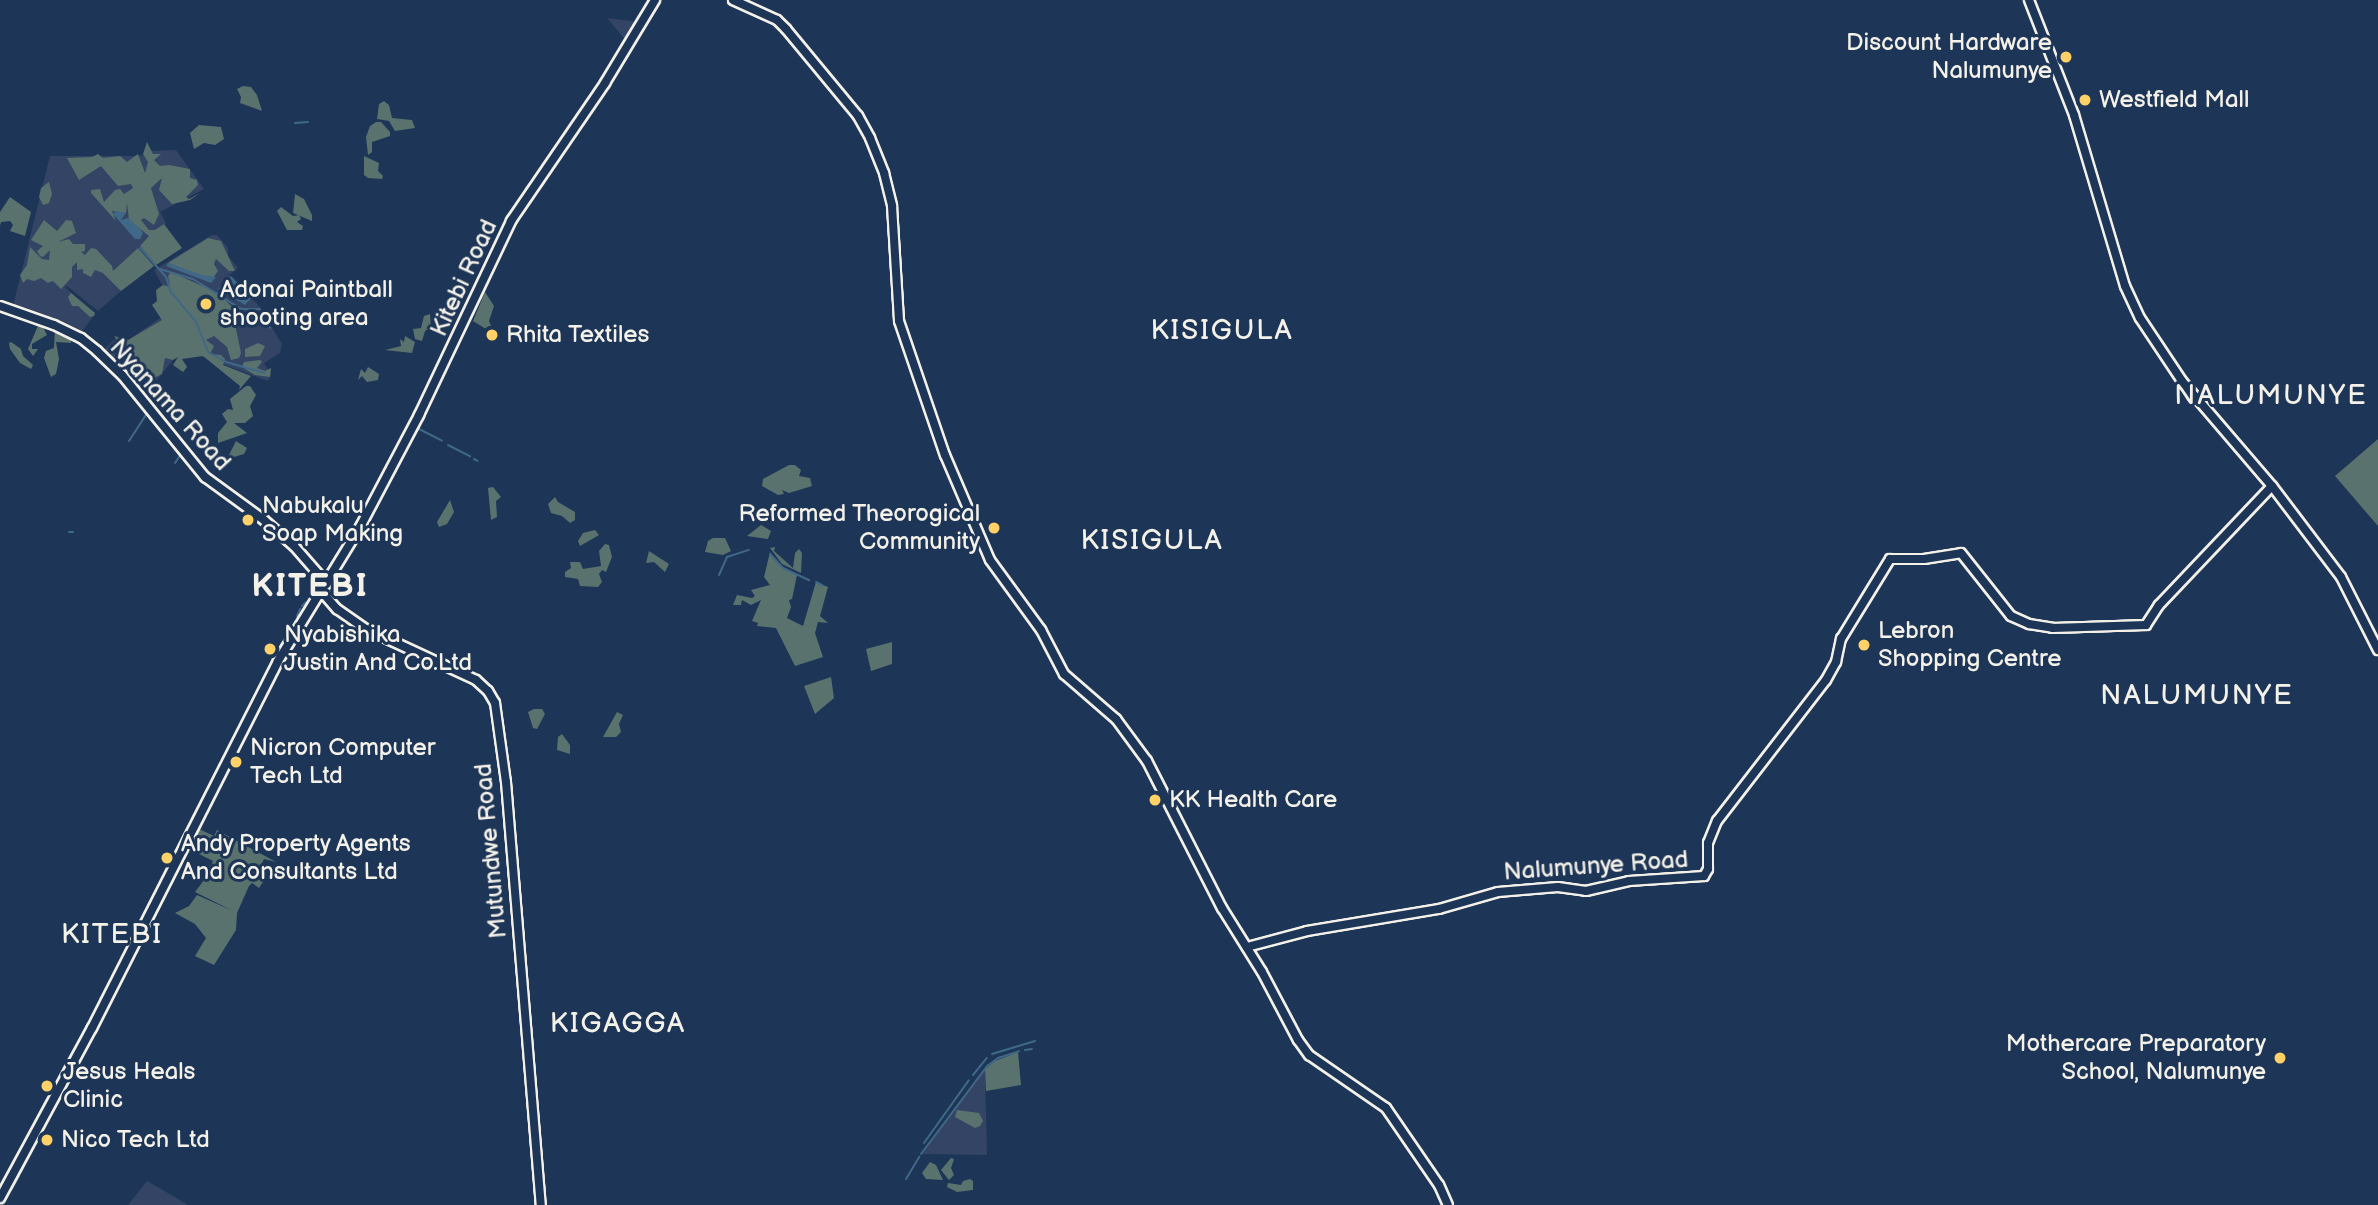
<!DOCTYPE html>
<html>
<head>
<meta charset="utf-8">
<style>
	body { margin:0 }
	#map { position:relative; width:2378px; height:1205px; overflow:hidden; background:#1d3557; font-family:"Balsamiq Sans",sans-serif }
	div>[style] { position:absolute }
	.built>* { inset:0; background:#344464 }
	.green>* { inset:0; background:#5a726e }
	.water>* { inset:0; background:#406887 }
	.stream>* { height:2px; margin:-1px; padding:0 1px; transform-origin:1px; border-radius:1px; background:#406887 }
	.roads { filter:drop-shadow(2px 0 #f4f1e8) drop-shadow(-2px 0 #f4f1e8) drop-shadow(0 2px #f4f1e8) drop-shadow(0 -2px #f4f1e8) }
	.secondary>* { height:8px; margin:-4px; padding:0 4px; transform-origin:4px; border-radius:4px; background:#1d3557 }
	.dots>* { width:19px; height:19px; translate:-50% -50%; box-sizing:border-box; border:4px solid #1d3557; border-radius:50% }
	span { translate:-50% -50%; white-space:nowrap; text-align:center; line-height:1.15; -webkit-text-stroke:6px #1d3557; paint-order:stroke }
	.poi-label { font-size:24px; color:#f4f1e8 }
	.right { translate:-100% -50%; text-align:right }
	.left { translate:0 -50%; text-align:left }
	.street-label { font-size:24px; color:#f4f1e8 }
	.quarter-label { font-size:28px; color:#f4f1e8; letter-spacing:2px }
	.district-label { font-size:32px; color:#f4f1e8; font-weight:700; letter-spacing:2px }
</style>
</head>
<body>
<div id="map">
	<div class="built">
		<i style="clip-path:polygon(607px 18px,632px 21px,638px 22px,627px 42px)"></i>
		<i style="clip-path:polygon(176px 150px,204px 189px,160px 212px,166px 223px,108px 276px,121px 291px,98px 311px,67px 286px,65px 287px,95px 314px,81px 333px,13px 306px,50px 156px,134px 156px,145px 155px,146px 151px)"></i>
		<i style="clip-path:polygon(212px 235px,217px 235px,228px 248px,228px 256px,238px 268px,229px 275px,259px 306px,282px 344px,280px 353px,264px 363px,271px 375px,268px 381px,182px 349px,156px 381px,141px 366px,128px 377px,102px 351px,116px 338px,121px 345px,179px 305px,166px 292px,154px 270px)"></i>
		<i style="clip-path:polygon(985px 1069px,987px 1155px,922px 1154px)"></i>
		<i style="clip-path:polygon(147px 1181px,175px 1197px,188px 1205px,128px 1205px)"></i>
	</div>
	<div class="green">
		<i style="clip-path:polygon(243px 86px,251px 87px,257px 95px,262px 111px,240px 103px,241px 97px,237px 89px)"></i>
		<i style="clip-path:polygon(384px 101px,389px 105px,392px 118px,412px 120px,415px 128px,395px 131px,389px 121px,377px 119px,379px 104px)"></i>
		<i style="clip-path:polygon(376px 122px,381px 122px,390px 132px,390px 136px,372px 142px,372px 152px,368px 155px,366px 137px,370px 126px)"></i>
		<i style="clip-path:polygon(199px 125px,221px 127px,224px 139px,215px 145px,204px 143px,194px 149px,190px 133px)"></i>
		<i style="clip-path:polygon(147px 142px,153px 154px,161px 154px,154px 160px,160px 166px,169px 165px,190px 169px,190px 178px,197px 180px,198px 185px,186px 197px,189px 199px,200px 193px,190px 200px,172px 204px,159px 190px,162px 178px,151px 188px,159px 214px,154px 225px,144px 218px,141px 220px,149px 230px,155px 230px,164px 224px,182px 248px,156px 265px,140px 246px,149px 236px,129px 220px,127px 203px,126px 213px,112px 211px,116px 221px,91px 193px,91px 190px,100px 189px,104px 202px,115px 190px,120px 189px,124px 194px,133px 188px,131px 184px,118px 186px,101px 166px,79px 180px,67px 158px,92px 157px,98px 154px,103px 158px,120px 156px,127px 162px,138px 154px,145px 173px,148px 162px,143px 154px)"></i>
		<i style="clip-path:polygon(364px 156px,379px 163px,378px 171px,383px 176px,382px 179px,368px 178px,364px 175px)"></i>
		<i style="clip-path:polygon(49px 182px,52px 194px,49px 203px,43px 205px,39px 197px,41px 188px)"></i>
		<i style="clip-path:polygon(295px 194px,304px 199px,312px 215px,312px 221px,293px 213px)"></i>
		<i style="clip-path:polygon(10px 197px,31px 212px,25px 236px,10px 231px,13px 225px,10px 221px,1px 222px,0 226px,0 212px)"></i>
		<i style="clip-path:polygon(281px 207px,293px 216px,299px 215px,301px 219px,297px 222px,303px 226px,302px 230px,287px 230px,277px 211px)"></i>
		<i style="clip-path:polygon(44px 220px,57px 231px,66px 220px,72px 221px,76px 233px,58px 242px,69px 239px,73px 244px,85px 244px,85px 251px,81px 252px,85px 255px,91px 248px,96px 249px,112px 266px,113px 271px,138px 248px,154px 266px,121px 291px,103px 273px,95px 270px,91px 277px,83px 273px,83px 269px,77px 270px,77px 262px,72px 267px,72px 277px,61px 289px,53px 281px,48px 283px,41px 278px,34px 281px,27px 279px,23px 283px,20px 275px,27px 265px,30px 247px,42px 259px,49px 260px,50px 250px,43px 257px,40px 256px,37px 251px,43px 246px,31px 240px)"></i>
		<i style="clip-path:polygon(208px 238px,221px 241px,235px 271px,229px 271px,216px 259px,214px 264px,218px 271px,213px 278px,208px 278px,168px 263px)"></i>
		<i style="clip-path:polygon(171px 272px,218px 293px,232px 307px,241px 307px,239px 319px,248px 313px,253px 317px,251px 326px,235px 324px,241px 353px,239px 358px,231px 360px,227px 347px,214px 336px,206px 340px,214px 346px,210px 354px,221px 355px,225px 359px,223px 365px,251px 376px,239px 390px,240px 386px,203px 356px,182px 359px,187px 367px,183px 372px,173px 365px,178px 357px,173px 360px,165px 358px,162px 374px,150px 380px,144px 367px,131px 372px,127px 368px,133px 362px,114px 336px,128px 340px,162px 320px,152px 305px,157px 301px,156px 290px,163px 285px,170px 287px,168px 276px)"></i>
		<i style="clip-path:polygon(485px 292px,494px 306px,489px 321px,497px 339px,491px 339px,486px 329px,473px 321px)"></i>
		<i style="clip-path:polygon(71px 293px,95px 313px,94px 316px,90px 317px,78px 306px,72px 306px,68px 297px)"></i>
		<i style="clip-path:polygon(430px 314px,431px 328px,425px 331px,422px 341px,415px 339px,413px 329px,421px 328px,424px 316px)"></i>
		<i style="clip-path:polygon(40px 321px,47px 335px,32px 344px,32px 349px,38px 349px,33px 356px,28px 349px)"></i>
		<i style="clip-path:polygon(55px 328px,71px 340px,71px 343px,56px 342px,59px 359px,56px 374px,51px 377px,44px 358px,46px 351px,54px 348px)"></i>
		<i style="clip-path:polygon(405px 336px,415px 342px,412px 353px,385px 350px,401px 346px,400px 339px,404px 342px)"></i>
		<i style="clip-path:polygon(11px 342px,21px 349px,23px 356px,33px 365px,31px 369px,20px 363px,10px 349px,9px 343px)"></i>
		<i style="clip-path:polygon(258px 343px,265px 346px,260px 356px,245px 357px,245px 349px)"></i>
		<i style="clip-path:polygon(260px 360px,262px 362px,257px 368px,265px 371px,271px 368px,270px 377px,255px 375px,242px 367px,244px 362px)"></i>
		<i style="clip-path:polygon(368px 367px,379px 374px,378px 380px,367px 382px,362px 376px,358px 380px,361px 369px,365px 373px)"></i>
		<i style="clip-path:polygon(246px 386px,250px 386px,256px 395px,250px 406px,253px 416px,245px 423px,234px 423px,247px 433px,218px 443px,218px 433px,227px 422px,222px 414px,228px 409px,233px 410px,230px 399px)"></i>
		<i style="clip-path:polygon(2378px 439px,2378px 526px,2335px 476px)"></i>
		<i style="clip-path:polygon(236px 441px,247px 448px,244px 454px,227px 459px)"></i>
		<i style="clip-path:polygon(789px 465px,795px 465px,801px 470px,799px 476px,810px 478px,812px 486px,789px 493px,782px 490px,784px 494px,778px 495px,762px 486px,763px 479px)"></i>
		<i style="clip-path:polygon(493px 487px,501px 497px,496px 501px,497px 517px,491px 520px,488px 488px)"></i>
		<i style="clip-path:polygon(555px 497px,558px 502px,575px 512px,575px 520px,570px 523px,562px 516px,551px 513px,548px 504px)"></i>
		<i style="clip-path:polygon(450px 500px,454px 512px,447px 524px,439px 527px,437px 522px)"></i>
		<i style="clip-path:polygon(761px 525px,771px 531px,768px 539px,747px 536px)"></i>
		<i style="clip-path:polygon(595px 530px,599px 535px,580px 546px,578px 541px,583px 533px)"></i>
		<i style="clip-path:polygon(713px 538px,725px 538px,731px 551px,723px 555px,705px 552px,708px 541px)"></i>
		<i style="clip-path:polygon(605px 544px,609px 545px,612px 557px,606px 572px,602px 570px,599px 574px,602px 582px,598px 587px,580px 586px,578px 579px,565px 577px,565px 572px,571px 568px,570px 562px,580px 562px,583px 569px,601px 566px,599px 551px)"></i>
		<i style="clip-path:polygon(775px 547px,774px 551px,793px 568px,795px 553px,799px 549px,802px 553px,801px 573px,782px 564px,770px 548px)"></i>
		<i style="clip-path:polygon(649px 551px,669px 564px,665px 572px,654px 562px,646px 563px)"></i>
		<i style="clip-path:polygon(770px 552px,781px 567px,797px 575px,792px 599px,789px 600px,791px 607px,787px 618px,803px 626px,816px 582px,828px 587px,820px 616px,828px 623px,818px 622px,815px 633px,823px 657px,795px 666px,776px 628px,757px 626px,758px 623px,752px 621px,761px 600px,751px 605px,742px 600px,741px 605px,733px 605px,737px 595px,752px 598px,755px 596px,751px 590px,770px 585px,764px 577px)"></i>
		<i style="clip-path:polygon(892px 642px,892px 664px,871px 671px,866px 649px)"></i>
		<i style="clip-path:polygon(831px 677px,834px 698px,815px 714px,804px 686px)"></i>
		<i style="clip-path:polygon(534px 709px,542px 709px,545px 714px,537px 729px,533px 728px,528px 712px)"></i>
		<i style="clip-path:polygon(617px 712px,623px 715px,619px 724px,621px 732px,616px 737px,603px 737px)"></i>
		<i style="clip-path:polygon(562px 734px,570px 745px,570px 754px,557px 750px,558px 737px)"></i>
		<i style="clip-path:polygon(199px 829px,214px 836px,217px 830px,276px 862px,264px 859px,260px 867px,267px 876px,259px 888px,252px 883px,249px 886px,237px 913px,236px 930px,214px 965px,195px 956px,206px 938px,195px 924px,175px 913px,189px 906px,197px 895px,233px 911px,195px 892px,207px 876px,204px 872px,207px 865px,211px 866px,213px 861px,189px 849px)"></i>
		<i style="clip-path:polygon(1018px 1052px,1021px 1085px,986px 1091px,985px 1069px,995px 1061px)"></i>
		<i style="clip-path:polygon(957px 1110px,979px 1113px,983px 1121px,980px 1126px,975px 1128px,955px 1117px)"></i>
		<i style="clip-path:polygon(951px 1158px,954px 1159px,951px 1168px,954px 1175px,949px 1180px,941px 1170px)"></i>
		<i style="clip-path:polygon(930px 1162px,936px 1165px,943px 1180px,926px 1179px,922px 1173px)"></i>
		<i style="clip-path:polygon(970px 1179px,973px 1181px,973px 1190px,957px 1192px,947px 1187px,948px 1183px,961px 1185px,963px 1181px)"></i>
	</div>
	<div class="water">
		<i style="clip-path:polygon(115px 211px,126px 213px,121px 220px,128px 218px,141px 230px,143px 233px,140px 239px,135px 239px,113px 214px)"></i>
		<i style="clip-path:polygon(168px 263px,202px 275px,216px 277px,211px 283px,166px 266px)"></i>
		<i style="clip-path:polygon(231px 276px,252px 297px,245px 305px,218px 289px)"></i>
	</div>
	<div class="stream">
		<i style="left:295px;top:123px;width:13px;rotate:-4deg"></i>
		<i style="left:566px;top:134px;width:20px;rotate:-57deg"></i>
		<i style="left:526px;top:188px;width:18px;rotate:-49deg"></i>
		<i style="left:510px;top:216px;width:27px;rotate:-59deg"></i>
		<i style="left:497px;top:240px;width:8px;rotate:-60deg"></i>
		<i style="left:140px;top:248px;width:39px;rotate:48deg"></i>
		<i style="left:166px;top:277px;width:16px;rotate:72deg"></i>
		<i style="left:171px;top:292px;width:39px;rotate:50deg"></i>
		<i style="left:196px;top:322px;width:32px;rotate:68deg"></i>
		<i style="left:208px;top:352px;width:21px;rotate:29deg"></i>
		<i style="left:226px;top:362px;width:40px;rotate:16deg"></i>
		<i style="left:486px;top:264px;width:20px;rotate:-66deg"></i>
		<i style="left:160px;top:269px;width:34px;rotate:17deg"></i>
		<i style="left:193px;top:279px;width:57px;rotate:32deg"></i>
		<i style="left:241px;top:309px;width:19px"></i>
		<i style="left:260px;top:314px;width:17px;rotate:54deg"></i>
		<i style="left:276px;top:326px;width:7px;rotate:-45deg"></i>
		<i style="left:151px;top:404px;width:3px;rotate:45deg"></i>
		<i style="left:417px;top:428px;width:28px;rotate:27deg"></i>
		<i style="left:168px;top:438px;width:16px;rotate:50deg"></i>
		<i style="left:129px;top:441px;width:35px;rotate:-57deg"></i>
		<i style="left:448px;top:445px;width:25px;rotate:27deg"></i>
		<i style="left:474px;top:459px;width:4px;rotate:27deg"></i>
		<i style="left:175px;top:463px;width:11px;rotate:-56deg"></i>
		<i style="left:181px;top:454px;width:18px;rotate:52deg"></i>
		<i style="left:202px;top:467px;width:13px;rotate:45deg"></i>
		<i style="left:69px;top:532px;width:4px"></i>
		<i style="left:771px;top:555px;width:18px;rotate:47deg"></i>
		<i style="left:783px;top:568px;width:29px;rotate:25deg"></i>
		<i style="left:719px;top:575px;width:20px;rotate:-66deg"></i>
		<i style="left:727px;top:557px;width:23px;rotate:-18deg"></i>
		<i style="left:816px;top:582px;width:7px;rotate:27deg"></i>
		<i style="left:302px;top:606px;width:6px;rotate:-45deg"></i>
		<i style="left:297px;top:616px;width:8px;rotate:-67deg"></i>
		<i style="left:292px;top:628px;width:7px;rotate:-63deg"></i>
		<i style="left:289px;top:632px;width:1px;rotate:-45deg"></i>
		<i style="left:280px;top:647px;width:15px;rotate:-58deg"></i>
		<i style="left:275px;top:656px;width:8px;rotate:-60deg"></i>
		<i style="left:282px;top:663px;width:3px;rotate:-72deg"></i>
		<i style="left:269px;top:669px;width:10px;rotate:-66deg"></i>
		<i style="left:274px;top:677px;width:13px;rotate:-61deg"></i>
		<i style="left:260px;top:688px;width:16px;rotate:-63deg"></i>
		<i style="left:266px;top:694px;width:17px;rotate:-62deg"></i>
		<i style="left:254px;top:700px;width:2px;rotate:-63deg"></i>
		<i style="left:259px;top:708px;width:7px;rotate:-56deg"></i>
		<i style="left:256px;top:715px;width:3px;rotate:-72deg"></i>
		<i style="left:246px;top:716px;width:13px;rotate:-63deg"></i>
		<i style="left:231px;top:744px;width:28px;rotate:-63deg"></i>
		<i style="left:232px;top:760px;width:46px;rotate:-61.2deg"></i>
		<i style="left:222px;top:761px;width:15px;rotate:-62deg"></i>
		<i style="left:215px;top:774px;width:9px;rotate:-58deg"></i>
		<i style="left:213px;top:778px;width:2px;rotate:-63deg"></i>
		<i style="left:208px;top:788px;width:10px;rotate:-66deg"></i>
		<i style="left:202px;top:800px;width:10px;rotate:-66deg"></i>
		<i style="left:201px;top:802px;width:1px;rotate:-90deg"></i>
		<i style="left:190px;top:824px;width:22px;rotate:-63deg"></i>
		<i style="left:188px;top:848px;width:32px;rotate:-64deg"></i>
		<i style="left:172px;top:861px;width:9px;rotate:-63deg"></i>
		<i style="left:160px;top:905px;width:60px;rotate:-63.4deg"></i>
		<i style="left:156px;top:913px;width:7px;rotate:-63deg"></i>
		<i style="left:149px;top:927px;width:13px;rotate:-61deg"></i>
		<i style="left:145px;top:935px;width:7px;rotate:-63deg"></i>
		<i style="left:127px;top:948px;width:24px;rotate:-60deg"></i>
		<i style="left:135px;top:953px;width:18px;rotate:-61deg"></i>
		<i style="left:117px;top:968px;width:19px;rotate:-62deg"></i>
		<i style="left:116px;top:990px;width:34px;rotate:-62deg"></i>
		<i style="left:100px;top:999px;width:31px;rotate:-61deg"></i>
		<i style="left:75px;top:1048px;width:21px;rotate:-62deg"></i>
		<i style="left:1025px;top:1050px;width:7px;rotate:-8deg"></i>
		<i style="left:992px;top:1054px;width:45px;rotate:-16.8deg"></i>
		<i style="left:63px;top:1069px;width:21px;rotate:-61deg"></i>
		<i style="left:973px;top:1075px;width:22px;rotate:-51deg"></i>
		<i style="left:59px;top:1077px;width:6px;rotate:-59deg"></i>
		<i style="left:53px;top:1089px;width:8px;rotate:-60deg"></i>
		<i style="left:63px;top:1090px;width:37px;rotate:-61deg"></i>
		<i style="left:44px;top:1104px;width:12px;rotate:-59deg"></i>
		<i style="left:37px;top:1119px;width:13px;rotate:-63deg"></i>
		<i style="left:45px;top:1125px;width:35px;rotate:-63deg"></i>
		<i style="left:31px;top:1131px;width:9px;rotate:-63deg"></i>
		<i style="left:26px;top:1142px;width:9px;rotate:-63deg"></i>
		<i style="left:924px;top:1143px;width:77px;rotate:-54.5deg"></i>
		<i style="left:921px;top:1154px;width:110px;rotate:-53.1deg"></i>
		<i style="left:987px;top:1066px;width:14px;rotate:-36deg"></i>
		<i style="left:998px;top:1058px;width:22px;rotate:-18deg"></i>
		<i style="left:21px;top:1172px;width:48px;rotate:-62.9deg"></i>
		<i style="left:906px;top:1179px;width:26px;rotate:-59deg"></i>
		<i style="left:11px;top:1190px;width:16px;rotate:-60deg"></i>
		<i style="left:2px;top:1205px;width:2px;rotate:-63deg"></i>
	</div>
	<div class="roads">
		<div class="secondary">
			<i style="left:733px;top:0;width:48px;rotate:24.4deg"></i>
			<i style="left:777px;top:20px;width:13px;rotate:45deg"></i>
			<i style="left:786px;top:29px;width:113px;rotate:50.4deg"></i>
			<i style="left:858px;top:116px;width:25px;rotate:61deg"></i>
			<i style="left:870px;top:138px;width:38px;rotate:68deg"></i>
			<i style="left:884px;top:173px;width:34px;rotate:76deg"></i>
			<i style="left:892px;top:206px;width:115px;rotate:86.5deg"></i>
			<i style="left:899px;top:321px;width:142px;rotate:71.1deg"></i>
			<i style="left:945px;top:455px;width:114px;rotate:66.8deg"></i>
			<i style="left:990px;top:560px;width:87px;rotate:53.9deg"></i>
			<i style="left:1041px;top:630px;width:50px;rotate:62.4deg"></i>
			<i style="left:1064px;top:674px;width:69px;rotate:40.9deg"></i>
			<i style="left:1116px;top:719px;width:52px;rotate:53.6deg"></i>
			<i style="left:1147px;top:761px;width:165px;rotate:63deg"></i>
			<i style="left:1222px;top:908px;width:75px;rotate:58deg"></i>
			<i style="left:1262px;top:972px;width:77px;rotate:62.1deg"></i>
			<i style="left:1298px;top:1040px;width:19px;rotate:54deg"></i>
			<i style="left:1309px;top:1055px;width:93px;rotate:34.5deg"></i>
			<i style="left:1386px;top:1108px;width:93px;rotate:55.5deg"></i>
			<i style="left:1439px;top:1185px;width:22px;rotate:66deg"></i>
			<i style="left:2029px;top:0;width:123px;rotate:68.6deg"></i>
			<i style="left:2074px;top:115px;width:178px;rotate:73.4deg"></i>
			<i style="left:2125px;top:286px;width:35px;rotate:65deg"></i>
			<i style="left:2140px;top:318px;width:76px;rotate:56.3deg"></i>
			<i style="left:2182px;top:381px;width:138px;rotate:49.4deg"></i>
			<i style="left:2272px;top:486px;width:114px;rotate:52.8deg"></i>
			<i style="left:2341px;top:577px;width:82px;rotate:63.1deg"></i>
			<i style="left:0;top:306px;width:57px;rotate:19.4deg"></i>
			<i style="left:54px;top:325px;width:30px;rotate:26deg"></i>
			<i style="left:81px;top:338px;width:21px;rotate:39deg"></i>
			<i style="left:97px;top:351px;width:35px;rotate:44deg"></i>
			<i style="left:122px;top:375px;width:132px;rotate:50.9deg"></i>
			<i style="left:205px;top:477px;width:73px;rotate:36.1deg"></i>
			<i style="left:264px;top:520px;width:40px;rotate:41deg"></i>
			<i style="left:294px;top:546px;width:50px;rotate:49deg"></i>
			<i style="left:322px;top:592px;width:23px;rotate:49deg"></i>
			<i style="left:337px;top:609px;width:35px;rotate:35deg"></i>
			<i style="left:366px;top:629px;width:121px;rotate:24.9deg"></i>
			<i style="left:476px;top:680px;width:16px;rotate:43deg"></i>
			<i style="left:488px;top:691px;width:14px;rotate:60deg"></i>
			<i style="left:495px;top:703px;width:80px;rotate:82.1deg"></i>
			<i style="left:506px;top:782px;width:424px;rotate:85.3deg"></i>
			<i style="left:1247px;top:947px;width:62px;rotate:-14.9deg"></i>
			<i style="left:1307px;top:931px;width:134px;rotate:-9.5deg"></i>
			<i style="left:1439px;top:909px;width:61px;rotate:-16.1deg"></i>
			<i style="left:1498px;top:892px;width:60px;rotate:-4.8deg"></i>
			<i style="left:1558px;top:887px;width:28px;rotate:8deg"></i>
			<i style="left:1586px;top:891px;width:44px;rotate:-13.1deg"></i>
			<i style="left:1629px;top:881px;width:75px;rotate:-3.8deg"></i>
			<i style="left:1704px;top:876px;width:8px;rotate:-60deg"></i>
			<i style="left:1708px;top:869px;width:26px;rotate:-90deg"></i>
			<i style="left:1708px;top:843px;width:24px;rotate:-68deg"></i>
			<i style="left:1717px;top:821px;width:178px;rotate:-52.3deg"></i>
			<i style="left:1826px;top:680px;width:21px;rotate:-61deg"></i>
			<i style="left:1836px;top:662px;width:24px;rotate:-78deg"></i>
			<i style="left:1841px;top:639px;width:94px;rotate:-58.5deg"></i>
			<i style="left:1890px;top:559px;width:34px"></i>
			<i style="left:1924px;top:559px;width:37px;rotate:-9deg"></i>
			<i style="left:1961px;top:553px;width:80px;rotate:51.6deg"></i>
			<i style="left:2011px;top:616px;width:20px;rotate:24deg"></i>
			<i style="left:2029px;top:624px;width:24px;rotate:9deg"></i>
			<i style="left:2053px;top:628px;width:93px;rotate:-1.8deg"></i>
			<i style="left:2146px;top:625px;width:24px;rotate:-57deg"></i>
			<i style="left:2159px;top:605px;width:164px;rotate:-46.5deg"></i>
			<i style="left:0;top:1198px;width:193px;rotate:-61.6deg"></i>
			<i style="left:92px;top:1028px;width:411px;rotate:-63.1deg"></i>
			<i style="left:278px;top:661px;width:157px;rotate:-58.5deg"></i>
			<i style="left:360px;top:527px;width:127px;rotate:-62.2deg"></i>
			<i style="left:419px;top:415px;width:215px;rotate:-64.6deg"></i>
			<i style="left:511px;top:221px;width:167px;rotate:-55.7deg"></i>
			<i style="left:605px;top:83px;width:97px;rotate:-58.9deg"></i>
		</div>
	</div>
	<div class="dots">
		<i style="left:2066px;top:57px;background:#ffd166"></i>
		<i style="left:2085px;top:100px;background:#ffd166"></i>
		<i style="left:206px;top:304px;background:#ffd166"></i>
		<i style="left:492px;top:335px;background:#ffd166"></i>
		<i style="left:248px;top:520px;background:#ffd166"></i>
		<i style="left:994px;top:528px;background:#ffd166"></i>
		<i style="left:1864px;top:645px;background:#ffd166"></i>
		<i style="left:270px;top:649px;background:#ffd166"></i>
		<i style="left:236px;top:762px;background:#ffd166"></i>
		<i style="left:1155px;top:800px;background:#ffd166"></i>
		<i style="left:167px;top:858px;background:#ffd166"></i>
		<i style="left:2280px;top:1058px;background:#ffd166"></i>
		<i style="left:47px;top:1086px;background:#ffd166"></i>
		<i style="left:47px;top:1140px;background:#ffd166"></i>
	</div>
	<div class="poi-label">
		<span class="right" style="left:2052px;top:57px">Discount Hardware<br>Nalumunye</span>
		<span class="left" style="left:2099px;top:100px">Westfield Mall</span>
		<span class="left" style="left:220px;top:304px">Adonai Paintball<br>shooting area</span>
		<span class="left" style="left:506px;top:335px">Rhita Textiles</span>
		<span class="left" style="left:262px;top:520px">Nabukalu<br>Soap Making</span>
		<span class="right" style="left:980px;top:528px">Reformed Theorogical<br>Community</span>
		<span class="left" style="left:1878px;top:645px">Lebron<br>Shopping Centre</span>
		<span class="left" style="left:284px;top:649px">Nyabishika<br>Justin And Co.Ltd</span>
		<span class="left" style="left:250px;top:762px">Nicron Computer<br>Tech Ltd</span>
		<span class="left" style="left:1169px;top:800px">KK Health Care</span>
		<span class="left" style="left:181px;top:858px">Andy Property Agents<br>And Consultants Ltd</span>
		<span class="right" style="left:2266px;top:1058px">Mothercare Preparatory<br>School, Nalumunye</span>
		<span class="left" style="left:63px;top:1086px">Jesus Heals<br>Clinic</span>
		<span class="left" style="left:61px;top:1140px">Nico Tech Ltd</span>
	</div>
	<div class="street-label">
		<span style="left:464px;top:278px;rotate:-65deg">Kitebi Road</span>
		<span style="left:170px;top:405px;rotate:48deg">Nyanama Road</span>
		<span style="left:491px;top:851px;rotate:-95deg">Mutundwe Road</span>
		<span style="left:1596px;top:866px;rotate:-4deg">Nalumunye Road</span>
	</div>
	<div class="quarter-label">
		<span style="left:1222px;top:331px">KISIGULA</span>
		<span style="left:2271px;top:396px">NALUMUNYE</span>
		<span style="left:1152px;top:541px">KISIGULA</span>
		<span style="left:2197px;top:696px">NALUMUNYE</span>
		<span style="left:112px;top:935px">KITEBI</span>
		<span style="left:618px;top:1024px">KIGAGGA</span>
	</div>
	<div class="district-label">
		<span style="left:310px;top:587px">KITEBI</span>
	</div>
</div>
</body>
</html>
